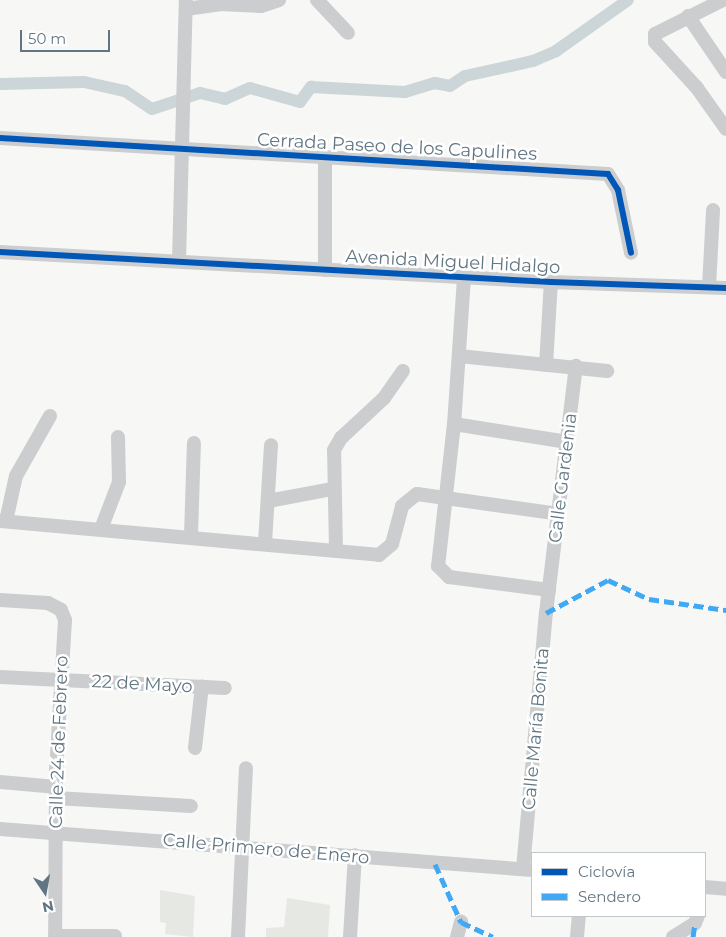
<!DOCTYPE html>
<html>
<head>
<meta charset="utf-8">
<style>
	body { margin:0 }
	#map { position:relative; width:726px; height:937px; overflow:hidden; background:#f7f7f6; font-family:Montserrat,sans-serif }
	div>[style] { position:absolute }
	.green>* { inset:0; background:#e6e9e3 }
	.canal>* { height:12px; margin:-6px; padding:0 6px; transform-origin:6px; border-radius:6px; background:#ccd5d8 }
	.minor>* { height:14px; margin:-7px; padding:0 7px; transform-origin:7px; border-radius:7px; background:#cccdce }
	.quiet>* { height:5px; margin-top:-2.5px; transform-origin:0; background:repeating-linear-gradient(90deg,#3fa9f5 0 10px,transparent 0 15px) }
	.cycleway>* { height:6px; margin:-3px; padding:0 3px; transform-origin:3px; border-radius:3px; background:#0057b8 }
	span { translate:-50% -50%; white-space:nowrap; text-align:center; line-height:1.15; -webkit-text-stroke:5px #fff; paint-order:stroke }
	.street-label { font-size:18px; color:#617682 }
	.legend { position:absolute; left:531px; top:852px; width:175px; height:65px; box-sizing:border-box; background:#fff; border:1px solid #c0c8cd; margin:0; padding:6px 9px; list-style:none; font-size:15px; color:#617682 }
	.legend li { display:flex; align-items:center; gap:10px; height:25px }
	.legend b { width:25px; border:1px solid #c0c8cd }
	.north { position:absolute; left:20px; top:867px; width:50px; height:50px; -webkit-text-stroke:4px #fff; paint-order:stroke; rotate:168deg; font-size:14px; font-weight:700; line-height:20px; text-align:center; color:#617682 }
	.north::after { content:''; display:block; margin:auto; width:18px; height:22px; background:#617682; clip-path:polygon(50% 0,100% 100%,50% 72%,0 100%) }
	.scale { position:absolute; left:20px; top:30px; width:90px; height:22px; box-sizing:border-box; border:2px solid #617682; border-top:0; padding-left:6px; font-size:15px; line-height:18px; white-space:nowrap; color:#617682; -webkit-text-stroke:4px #fff; paint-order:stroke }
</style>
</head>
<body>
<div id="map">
	<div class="green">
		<i style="clip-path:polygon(160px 890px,195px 896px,193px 937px,165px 934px,166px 923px,160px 922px)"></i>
		<i style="clip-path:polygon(287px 898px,330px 905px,328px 937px,266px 937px,266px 928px,284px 927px)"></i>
	</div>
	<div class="canal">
		<i style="left:0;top:84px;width:84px;rotate:-1.4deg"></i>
		<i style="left:84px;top:82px;width:42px;rotate:12.4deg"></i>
		<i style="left:125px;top:91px;width:32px;rotate:34deg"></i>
		<i style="left:152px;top:109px;width:51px;rotate:-18.4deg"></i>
		<i style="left:200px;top:93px;width:26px;rotate:13deg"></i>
		<i style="left:225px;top:99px;width:27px;rotate:-24deg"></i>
		<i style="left:250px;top:88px;width:52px;rotate:15.6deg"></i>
		<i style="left:300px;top:102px;width:19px;rotate:-54deg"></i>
		<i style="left:311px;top:87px;width:94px;rotate:3deg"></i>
		<i style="left:405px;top:92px;width:31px;rotate:-17deg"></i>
		<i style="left:435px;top:83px;width:15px;rotate:11deg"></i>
		<i style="left:450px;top:86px;width:18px;rotate:-34deg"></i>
		<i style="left:465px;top:76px;width:70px;rotate:-12.4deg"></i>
		<i style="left:533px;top:61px;width:25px;rotate:-23deg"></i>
		<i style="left:556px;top:51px;width:88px;rotate:-35.3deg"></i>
	</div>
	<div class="minor">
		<i style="left:317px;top:0;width:45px;rotate:46.8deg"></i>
		<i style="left:723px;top:0;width:76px;rotate:153.4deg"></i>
		<i style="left:655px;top:34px;width:8px;rotate:90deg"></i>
		<i style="left:655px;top:42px;width:62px;rotate:47.6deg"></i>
		<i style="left:697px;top:88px;width:50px;rotate:54.7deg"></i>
		<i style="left:186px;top:9px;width:34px;rotate:-8deg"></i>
		<i style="left:220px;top:4px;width:41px;rotate:2.8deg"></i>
		<i style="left:261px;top:6px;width:19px;rotate:-18deg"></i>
		<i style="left:688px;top:16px;width:68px;rotate:55.8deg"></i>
		<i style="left:0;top:138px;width:609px;rotate:3.39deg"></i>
		<i style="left:608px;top:174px;width:19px;rotate:58deg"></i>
		<i style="left:618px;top:190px;width:64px;rotate:78.3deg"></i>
		<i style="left:325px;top:159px;width:111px;rotate:90deg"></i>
		<i style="left:0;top:252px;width:552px;rotate:3.12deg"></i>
		<i style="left:551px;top:282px;width:175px;rotate:2deg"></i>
		<i style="left:179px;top:261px;width:261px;rotate:-88.5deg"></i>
		<i style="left:464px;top:278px;width:146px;rotate:93.9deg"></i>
		<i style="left:454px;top:424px;width:143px;rotate:96.4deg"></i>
		<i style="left:438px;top:566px;width:16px;rotate:45deg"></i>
		<i style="left:449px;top:577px;width:101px;rotate:7.4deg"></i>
		<i style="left:709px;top:287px;width:77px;rotate:-87deg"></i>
		<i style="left:459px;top:356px;width:149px;rotate:5.8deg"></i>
		<i style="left:546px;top:365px;width:83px;rotate:-86.6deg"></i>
		<i style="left:454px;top:424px;width:115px;rotate:9deg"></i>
		<i style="left:268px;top:501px;width:66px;rotate:-10.5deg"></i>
		<i style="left:0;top:521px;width:381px;rotate:5.1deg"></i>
		<i style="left:379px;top:555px;width:17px;rotate:-40deg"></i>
		<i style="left:392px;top:544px;width:39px;rotate:-75deg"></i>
		<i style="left:402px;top:506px;width:19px;rotate:-39deg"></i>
		<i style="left:417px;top:494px;width:143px;rotate:8deg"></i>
		<i style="left:6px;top:521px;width:46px;rotate:-77.5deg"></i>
		<i style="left:16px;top:476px;width:69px;rotate:-60.5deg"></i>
		<i style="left:101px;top:529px;width:50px;rotate:-69deg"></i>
		<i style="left:119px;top:482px;width:45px;rotate:-91.3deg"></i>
		<i style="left:191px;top:536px;width:93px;rotate:-88.2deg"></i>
		<i style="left:265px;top:543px;width:98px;rotate:-86.5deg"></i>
		<i style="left:336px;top:550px;width:100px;rotate:-91.1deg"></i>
		<i style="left:334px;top:450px;width:14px;rotate:-60deg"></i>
		<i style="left:341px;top:438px;width:59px;rotate:-42.9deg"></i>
		<i style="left:384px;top:398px;width:33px;rotate:-55deg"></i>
		<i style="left:0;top:600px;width:48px;rotate:3.6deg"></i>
		<i style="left:48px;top:603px;width:15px;rotate:28deg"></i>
		<i style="left:61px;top:610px;width:11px;rotate:68deg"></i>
		<i style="left:65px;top:620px;width:150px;rotate:93.4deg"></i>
		<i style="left:56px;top:770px;width:167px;rotate:90.3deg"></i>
		<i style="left:0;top:677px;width:225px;rotate:2.8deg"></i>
		<i style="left:195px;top:748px;width:62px;rotate:-83.6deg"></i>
		<i style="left:0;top:782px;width:57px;rotate:5deg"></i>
		<i style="left:56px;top:798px;width:135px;rotate:3.4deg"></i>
		<i style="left:0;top:829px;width:534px;rotate:4.41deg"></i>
		<i style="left:523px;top:869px;width:257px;rotate:-84.9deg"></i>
		<i style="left:546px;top:613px;width:249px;rotate:-83.1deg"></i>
		<i style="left:705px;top:887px;width:21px;rotate:5deg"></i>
		<i style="left:55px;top:936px;width:60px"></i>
		<i style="left:238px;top:937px;width:169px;rotate:-87.3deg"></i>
		<i style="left:350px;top:937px;width:82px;rotate:-86.5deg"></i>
		<i style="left:457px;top:937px;width:16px;rotate:-75deg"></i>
		<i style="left:577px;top:937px;width:21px;rotate:-85deg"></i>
		<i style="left:673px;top:937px;width:26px;rotate:-32deg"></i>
		<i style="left:695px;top:923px;width:8px;rotate:-67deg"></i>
	</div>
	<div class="quiet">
		<i style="left:546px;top:613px;width:70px;rotate:-28deg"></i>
		<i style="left:608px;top:580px;width:45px;rotate:24.9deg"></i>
		<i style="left:649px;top:599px;width:78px;rotate:8.1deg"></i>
		<i style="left:435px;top:864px;width:64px;rotate:65.9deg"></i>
		<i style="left:461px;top:922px;width:35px;rotate:25deg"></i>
		<i style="left:693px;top:937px;width:14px;rotate:-82deg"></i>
	</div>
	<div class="cycleway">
		<i style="left:0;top:138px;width:609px;rotate:3.39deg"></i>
		<i style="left:608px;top:174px;width:19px;rotate:58deg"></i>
		<i style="left:618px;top:190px;width:64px;rotate:78.3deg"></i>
		<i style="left:0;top:252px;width:552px;rotate:3.12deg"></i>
		<i style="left:551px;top:282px;width:175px;rotate:2deg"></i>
	</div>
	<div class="street-label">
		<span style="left:397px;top:147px;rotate:3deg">Cerrada Paseo de los Capulines</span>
		<span style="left:453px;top:262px;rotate:3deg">Avenida Miguel Hidalgo</span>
		<span style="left:563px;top:478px;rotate:-83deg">Calle Gardenia</span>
		<span style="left:142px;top:684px;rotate:3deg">22 de Mayo</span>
		<span style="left:536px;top:729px;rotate:-85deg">Calle María Bonita</span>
		<span style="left:59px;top:742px;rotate:-88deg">Calle 24 de Febrero</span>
		<span style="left:266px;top:849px;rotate:5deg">Calle Primero de Enero</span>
	</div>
	<ul class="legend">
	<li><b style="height:6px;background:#0057b8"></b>Ciclovía</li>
	<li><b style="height:6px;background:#3fa9f5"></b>Sendero</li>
	</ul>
	<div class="north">N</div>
	<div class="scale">50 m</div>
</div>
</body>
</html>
